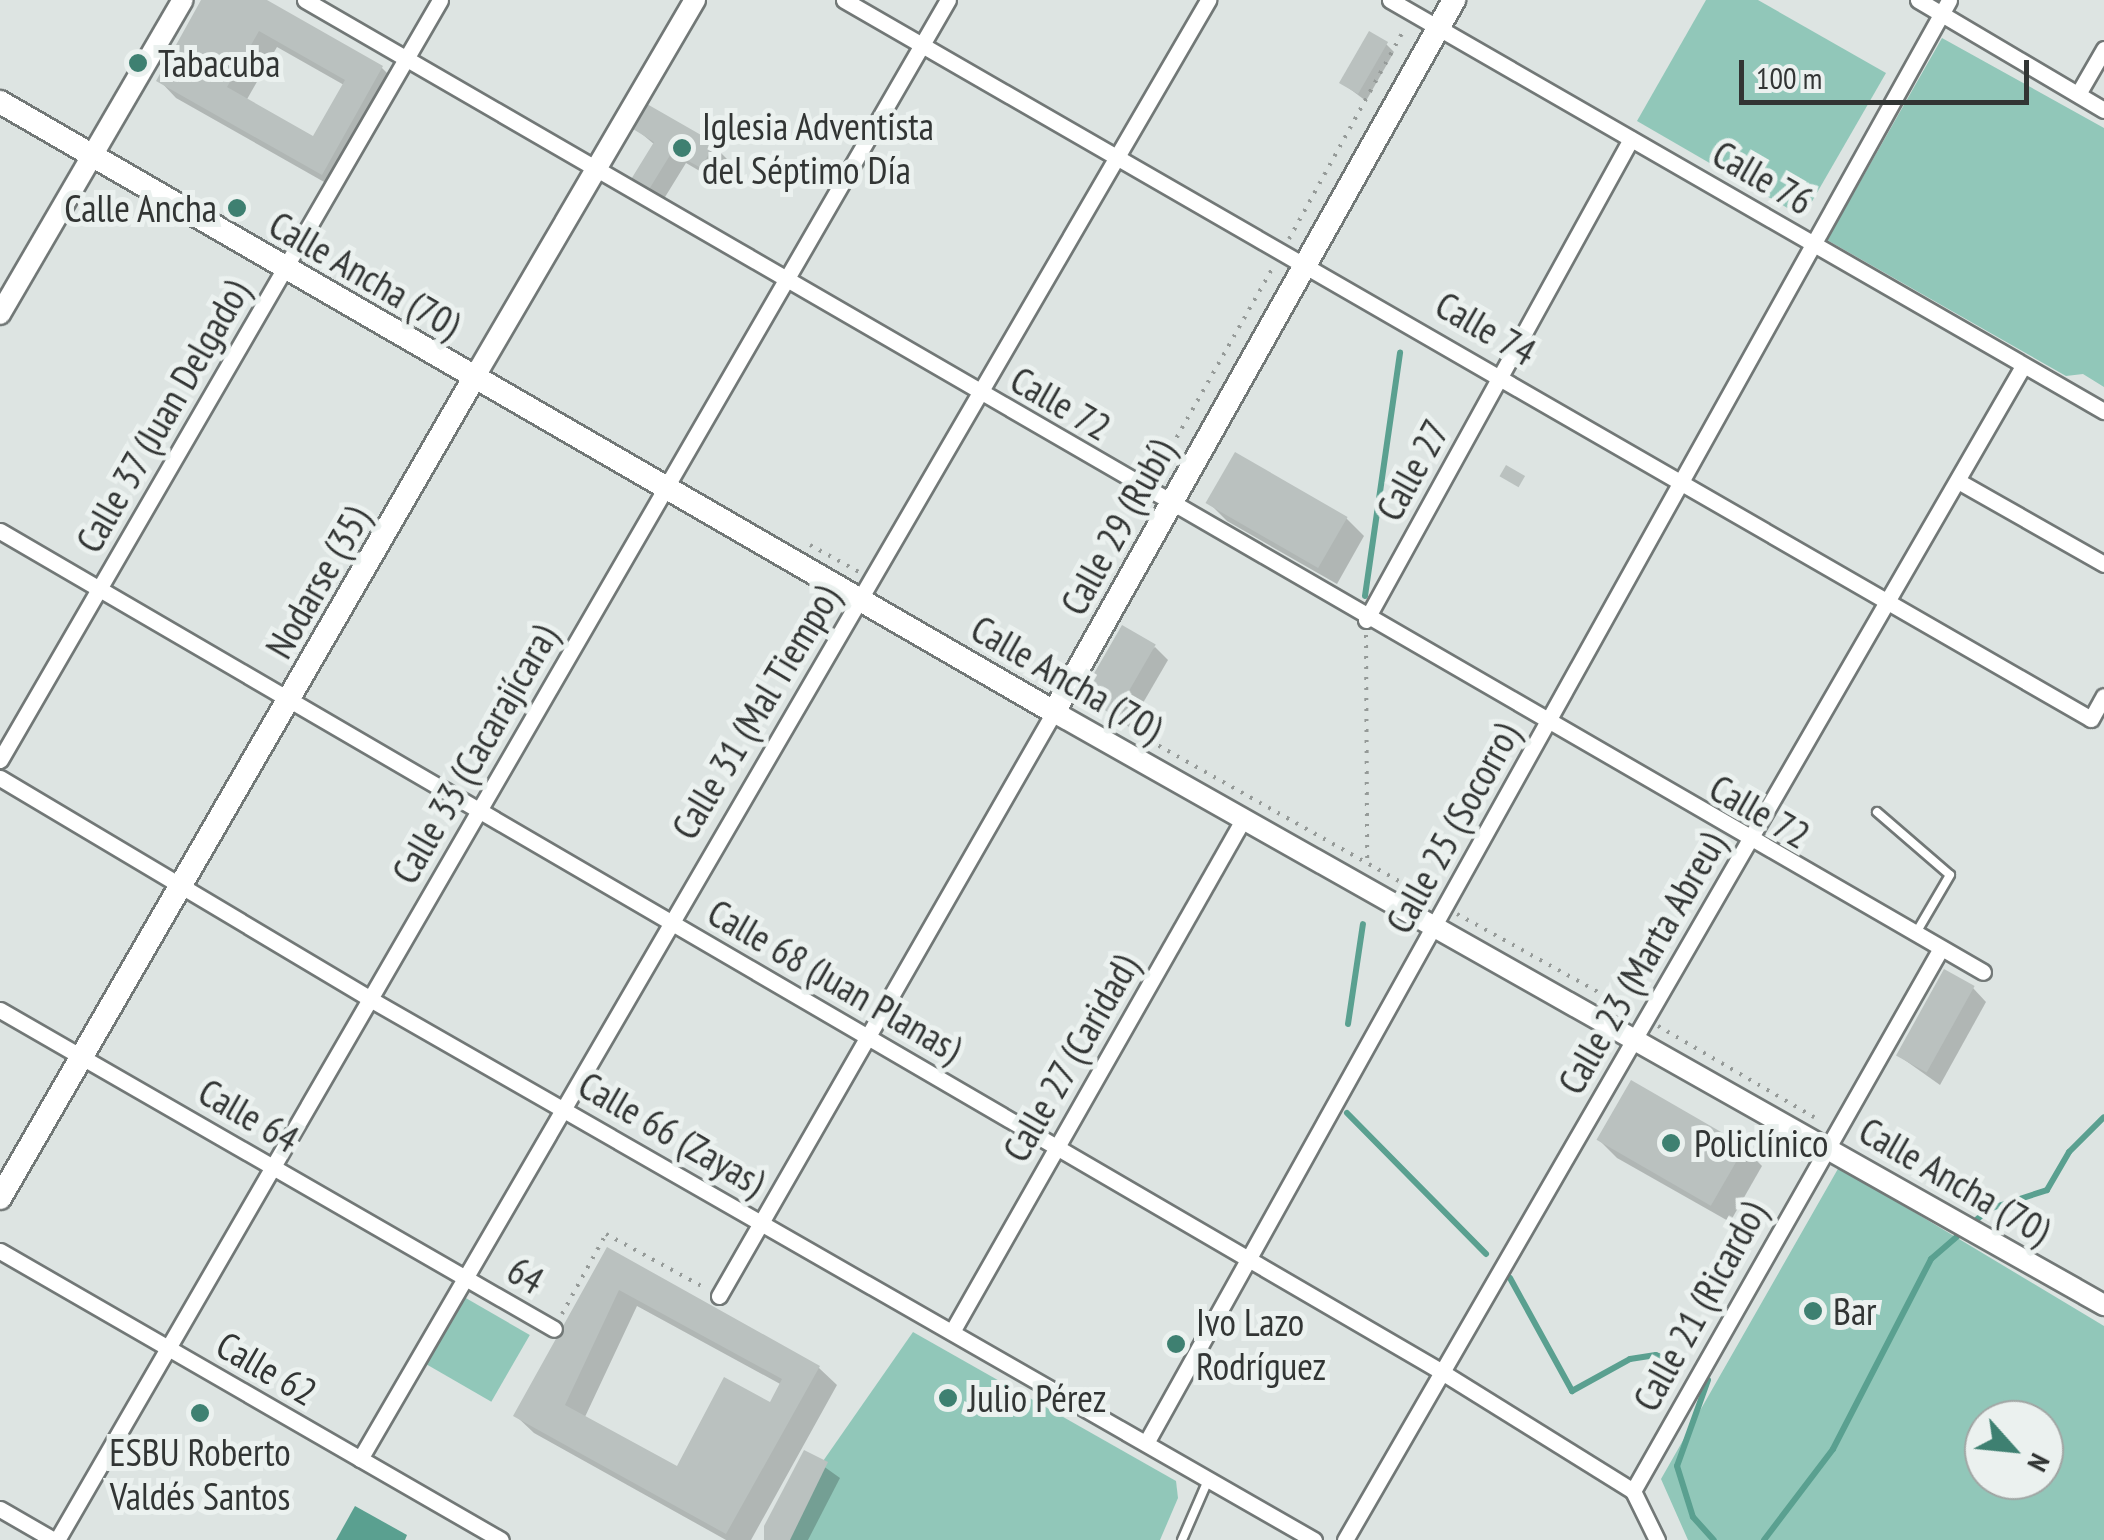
<!DOCTYPE html>
<html>
<head>
<meta charset="utf-8">
<style>
	body { margin:0 }
	#map { position:relative; width:2104px; height:1540px; overflow:hidden; background:#dde4e2; font-family:"PT Sans Narrow",sans-serif }
	div>[style] { position:absolute }
	.green>* { inset:0; background:#91c7b9; transform-origin:0 0 }
	.water>* { inset:0; background:#5aa090 }
	.shadow>* { inset:0; background:#0003 }
	.stream>* { height:6px; margin:-3px; padding:0 3px; transform-origin:3px; border-radius:3px; background:#5aa090 }
	.building>* { inset:0; background:#bac1bf; transform-origin:0 0 }
	.path>* { height:4px; margin-top:-2px; transform-origin:0; background:repeating-linear-gradient(90deg,#959a98 0 2.5px,transparent 0 10.5px) }
	.roads { filter:drop-shadow(2px 0 #727877) drop-shadow(-2px 0 #727877) drop-shadow(0 2px #727877) drop-shadow(0 -2px #727877) }
	.service>* { height:8px; margin:-4px; padding:0 4px; transform-origin:4px; border-radius:4px; background:#fff }
	.minor>* { height:15px; margin:-7.5px; padding:0 7.5px; transform-origin:7.5px; border-radius:7.5px; background:#fff }
	.tertiary>* { height:20px; margin:-10px; padding:0 10px; transform-origin:10px; border-radius:10px; background:#fff }
	.secondary>* { height:22px; margin:-11px; padding:0 11px; transform-origin:11px; border-radius:11px; background:#fff }
	.dots>* { width:28px; height:28px; translate:-50% -50%; box-sizing:border-box; border:5px solid #ebf1ef; border-radius:50% }
	span { translate:-50% -50%; white-space:nowrap; text-align:center; line-height:1.15; -webkit-text-stroke:10px #ebf1ef; paint-order:stroke }
	.poi-label { font-size:38px; color:#323534 }
	.left { translate:0 -50%; text-align:left }
	.right { translate:-100% -50%; text-align:right }
	.street-label { font-size:38px; color:#323534 }
	.north { position:absolute; left:1964px; top:1400px; width:100px; height:100px; box-sizing:border-box; background:#ebf1ef; border:2px solid #a1a6a4; border-radius:50%; rotate:117deg; font-size:28px; font-weight:700; line-height:40px; text-align:center; color:#323534 }
	.north::after { content:''; display:block; margin:auto; width:35px; height:45px; background:#3e8071; clip-path:polygon(50% 0,100% 100%,50% 72%,0 100%) }
	.scale { position:absolute; left:1739px; top:60px; width:290px; height:45px; box-sizing:border-box; border:5px solid #323534; border-top:0; padding-left:12px; font-size:30px; line-height:35px; white-space:nowrap; color:#323534; -webkit-text-stroke:8px #ebf1ef; paint-order:stroke }
</style>
</head>
<body>
<div id="map">
	<div class="green">
		<i style="clip-path:polygon(1706px 0,1758px 0,1886px 73px,1803px 217px,1637px 121px)"></i>
		<i style="clip-path:polygon(1942px 38px,2104px 128px,2104px 387px,2083px 374px,2066px 376px,1827px 240px)"></i>
		<i style="clip-path:polygon(evenodd,1839px 1167px,2104px 1326px,2104px 1540px,1688px 1540px,1661px 1479px,1839px 1167px,1984px 1420px,2044px 1420px,2044px 1480px,1984px 1480px,1984px 1420px)"></i>
		<i style="left:464px;top:1297px;width:76px;height:77px;rotate:30deg"></i>
		<i style="clip-path:polygon(913px 1332px,1176px 1481px,1178px 1498px,1160px 1540px,783px 1540px,821px 1464px)"></i>
	</div>
	<div class="water">
		<i style="clip-path:polygon(355px 1506px,407px 1535px,405px 1540px,336px 1540px)"></i>
	</div>
	<div class="shadow">
		<i style="clip-path:polygon(evenodd,204px 0,262px 0,382px 68px,400px 86px,340px 191px,176px 98px,159px 80px,204px 0,277px 47px,344px 85px,314px 140px,246px 101px,277px 47px)"></i>
		<i style="clip-path:polygon(1386px 44px,1394px 52px,1366px 101px,1342px 83px)"></i>
		<i style="clip-path:polygon(636px 129px,713px 145px,727px 159px,715px 180px,686px 163px,662px 202px,646px 194px,655px 145px)"></i>
		<i style="clip-path:polygon(1209px 503px,1346px 518px,1364px 536px,1337px 584px,1227px 521px)"></i>
		<i style="clip-path:polygon(1155px 647px,1168px 660px,1129px 727px,1085px 696px)"></i>
		<i style="clip-path:polygon(1973px 988px,1986px 1002px,1940px 1085px,1899px 1056px)"></i>
		<i style="clip-path:polygon(1631px 1084px,1744px 1148px,1762px 1166px,1730px 1222px,1617px 1158px,1599px 1140px)"></i>
		<i style="clip-path:polygon(evenodd,608px 1250px,819px 1368px,837px 1385px,751px 1540px,726px 1540px,534px 1433px,516px 1416px,608px 1250px,637px 1306px,782px 1385px,771px 1405px,678px 1470px,584px 1419px,637px 1306px)"></i>
		<i style="clip-path:polygon(805px 1453px,840px 1478px,808px 1540px,766px 1540px)"></i>
	</div>
	<div class="stream">
		<i style="left:1365px;top:596px;width:246px;rotate:-81.8deg"></i>
		<i style="left:1348px;top:1024px;width:101px;rotate:-81.5deg"></i>
		<i style="left:1347px;top:1113px;width:198px;rotate:45.4deg"></i>
		<i style="left:1510px;top:1278px;width:129px;rotate:61.2deg"></i>
		<i style="left:1572px;top:1391px;width:66px;rotate:-28.9deg"></i>
		<i style="left:1630px;top:1359px;width:26px;rotate:-9deg"></i>
		<i style="left:1656px;top:1355px;width:22px;rotate:22deg"></i>
		<i style="left:1708px;top:1380px;width:91px;rotate:109.8deg"></i>
		<i style="left:1677px;top:1466px;width:53px;rotate:72.6deg"></i>
		<i style="left:1693px;top:1517px;width:31px;rotate:48deg"></i>
		<i style="left:1764px;top:1540px;width:114px;rotate:-52.8deg"></i>
		<i style="left:1833px;top:1449px;width:214px;rotate:-62.7deg"></i>
		<i style="left:1931px;top:1259px;width:77px;rotate:-40.8deg"></i>
		<i style="left:1989px;top:1209px;width:61px;rotate:-18.1deg"></i>
		<i style="left:2047px;top:1190px;width:44px;rotate:-59.9deg"></i>
		<i style="left:2069px;top:1152px;width:49px;rotate:-45deg"></i>
	</div>
	<div class="building">
		<i style="clip-path:polygon(evenodd,201px 0,267px 0,383px 66px,322px 175px,156px 81px,201px 0,259px 31px,345px 80px,313px 136px,227px 87px,259px 31px)"></i>
		<i style="left:1369px;top:31px;width:22px;height:60px;rotate:30deg"></i>
		<i style="clip-path:polygon(647px 104px,715px 143px,701px 168px,672px 152px,648px 191px,630px 181px,654px 142px,633px 129px)"></i>
		<i style="left:1235px;top:452px;width:130px;height:59px;rotate:30deg"></i>
		<i style="left:1506px;top:465px;width:22px;height:13px;rotate:30deg"></i>
		<i style="left:1122px;top:625px;width:39px;height:82px;rotate:30deg"></i>
		<i style="left:1944px;top:969px;width:35px;height:99px;rotate:29deg"></i>
		<i style="left:1631px;top:1080px;width:132px;height:69px;rotate:30deg"></i>
		<i style="clip-path:polygon(evenodd,607px 1247px,820px 1366px,726px 1534px,513px 1416px,607px 1247px,619px 1290px,782px 1379px,770px 1402px,724px 1377px,677px 1466px,565px 1405px,619px 1290px)"></i>
		<i style="clip-path:polygon(804px 1450px,828px 1462px,790px 1540px,764px 1540px,764px 1526px)"></i>
	</div>
	<div class="path">
		<i style="left:1289px;top:239px;width:241px;rotate:-61.2deg"></i>
		<i style="left:1156px;top:474px;width:241px;rotate:-60.5deg"></i>
		<i style="left:810px;top:545px;width:56px;rotate:28.9deg"></i>
		<i style="left:1366px;top:635px;width:226px;rotate:89.7deg"></i>
		<i style="left:1122px;top:725px;width:356px;rotate:29.4deg"></i>
		<i style="left:1457px;top:914px;width:201px;rotate:28.9deg"></i>
		<i style="left:1658px;top:1026px;width:181px;rotate:30.3deg"></i>
		<i style="left:562px;top:1314px;width:91px;rotate:-61.2deg"></i>
		<i style="left:606px;top:1234px;width:115px;rotate:28.6deg"></i>
	</div>
	<div class="roads">
		<div class="service">
			<i style="left:1877px;top:812px;width:96px;rotate:40.8deg"></i>
			<i style="left:1950px;top:875px;width:67px;rotate:120.4deg"></i>
			<i style="left:1182px;top:1540px;width:68px;rotate:-66.5deg"></i>
		</div>
		<div class="minor">
			<i style="left:305px;top:0;width:1939px;rotate:30.08deg"></i>
			<i style="left:844px;top:0;width:1439px;rotate:29.97deg"></i>
			<i style="left:2091px;top:719px;width:26px;rotate:-61deg"></i>
			<i style="left:1390px;top:0;width:824px;rotate:29.93deg"></i>
			<i style="left:1918px;top:0;width:216px;rotate:30.6deg"></i>
			<i style="left:2078px;top:94px;width:52px;rotate:-60deg"></i>
			<i style="left:1958px;top:481px;width:168px;rotate:29.6deg"></i>
			<i style="left:0;top:531px;width:1669px;rotate:30.25deg"></i>
			<i style="left:1442px;top:1372px;width:225px;rotate:31.9deg"></i>
			<i style="left:1366px;top:620px;width:549px;rotate:-61.15deg"></i>
			<i style="left:0;top:760px;width:878px;rotate:-59.93deg"></i>
			<i style="left:0;top:778px;width:431px;rotate:30.8deg"></i>
			<i style="left:370px;top:999px;width:1088px;rotate:29.82deg"></i>
			<i style="left:0;top:1010px;width:639px;rotate:29.93deg"></i>
			<i style="left:0;top:1251px;width:578px;rotate:29.98deg"></i>
			<i style="left:719px;top:1296px;width:673px;rotate:-60.16deg"></i>
			<i style="left:953px;top:1330px;width:589px;rotate:-60.39deg"></i>
			<i style="left:1146px;top:1443px;width:1651px;rotate:-60.9deg"></i>
			<i style="left:360px;top:1459px;width:1688px;rotate:-59.83deg"></i>
			<i style="left:0;top:1509px;width:62px;rotate:29.9deg"></i>
			<i style="left:57px;top:1540px;width:1779px;rotate:-59.95deg"></i>
			<i style="left:1345px;top:1540px;width:1356px;rotate:-59.99deg"></i>
			<i style="left:1657px;top:1540px;width:55px;rotate:-116.1deg"></i>
			<i style="left:1633px;top:1491px;width:622px;rotate:-60.43deg"></i>
		</div>
		<div class="tertiary">
			<i style="left:0;top:314px;width:363px;rotate:-59.8deg"></i>
			<i style="left:474px;top:378px;width:438px;rotate:-59.7deg"></i>
			<i style="left:1054px;top:712px;width:1206px;rotate:29.46deg"></i>
		</div>
		<div class="secondary">
			<i style="left:0;top:102px;width:1218px;rotate:30.06deg"></i>
			<i style="left:1054px;top:712px;width:817px;rotate:-60.67deg"></i>
			<i style="left:0;top:1198px;width:947px;rotate:-59.97deg"></i>
		</div>
	</div>
	<div class="dots">
		<i style="left:138px;top:63px;background:#3e8071"></i>
		<i style="left:682px;top:148px;background:#3e8071"></i>
		<i style="left:237px;top:208px;background:#3e8071"></i>
		<i style="left:1671px;top:1143px;background:#3e8071"></i>
		<i style="left:1813px;top:1311px;background:#3e8071"></i>
		<i style="left:1176px;top:1344px;background:#3e8071"></i>
		<i style="left:948px;top:1398px;background:#3e8071"></i>
		<i style="left:200px;top:1413px;background:#3e8071"></i>
	</div>
	<div class="poi-label">
		<span class="left" style="left:158px;top:63px">Tabacuba</span>
		<span class="left" style="left:702px;top:148px">Iglesia Adventista<br>del Séptimo Día</span>
		<span class="right" style="left:217px;top:208px">Calle Ancha</span>
		<span class="left" style="left:1694px;top:1143px">Policlínico</span>
		<span class="left" style="left:1833px;top:1311px">Bar</span>
		<span class="left" style="left:1196px;top:1344px">Ivo Lazo<br>Rodríguez</span>
		<span class="left" style="left:968px;top:1398px">Julio Pérez</span>
		<span style="left:200px;top:1474px">ESBU Roberto<br>Valdés Santos</span>
	</div>
	<div class="street-label">
		<span style="left:1763px;top:177px;rotate:30deg">Calle 76</span>
		<span style="left:365px;top:274px;rotate:30deg">Calle Ancha (70)</span>
		<span style="left:1486px;top:328px;rotate:30deg">Calle 74</span>
		<span style="left:1061px;top:403px;rotate:30deg">Calle 72</span>
		<span style="left:162px;top:416px;rotate:-60deg">Calle 37 (Juan Delgado)</span>
		<span style="left:1412px;top:470px;rotate:-61deg">Calle 27</span>
		<span style="left:1117px;top:527px;rotate:-61deg">Calle 29 (Rubí)</span>
		<span style="left:317px;top:582px;rotate:-60deg">Nodarse (35)</span>
		<span style="left:1067px;top:678px;rotate:30deg">Calle Ancha (70)</span>
		<span style="left:755px;top:712px;rotate:-59deg">Calle 31 (Mal Tiempo)</span>
		<span style="left:474px;top:754px;rotate:-60deg">Calle 33 (Cacarajícara)</span>
		<span style="left:1760px;top:811px;rotate:30deg">Calle 72</span>
		<span style="left:1452px;top:828px;rotate:-61deg">Calle 25 (Socorro)</span>
		<span style="left:1641px;top:963px;rotate:-60deg">Calle 23 (Marta Abreu)</span>
		<span style="left:835px;top:980px;rotate:30deg">Calle 68 (Juan Planas)</span>
		<span style="left:1070px;top:1058px;rotate:-60deg">Calle 27 (Caridad)</span>
		<span style="left:249px;top:1115px;rotate:30deg">Calle 64</span>
		<span style="left:672px;top:1133px;rotate:30deg">Calle 66 (Zayas)</span>
		<span style="left:1955px;top:1180px;rotate:30deg">Calle Ancha (70)</span>
		<span style="left:526px;top:1275px;rotate:30deg">64</span>
		<span style="left:1699px;top:1306px;rotate:-61deg">Calle 21 (Ricardo)</span>
		<span style="left:267px;top:1368px;rotate:30deg">Calle 62</span>
	</div>
	<div class="north">N</div>
	<div class="scale">100 m</div>
</div>
</body>
</html>
